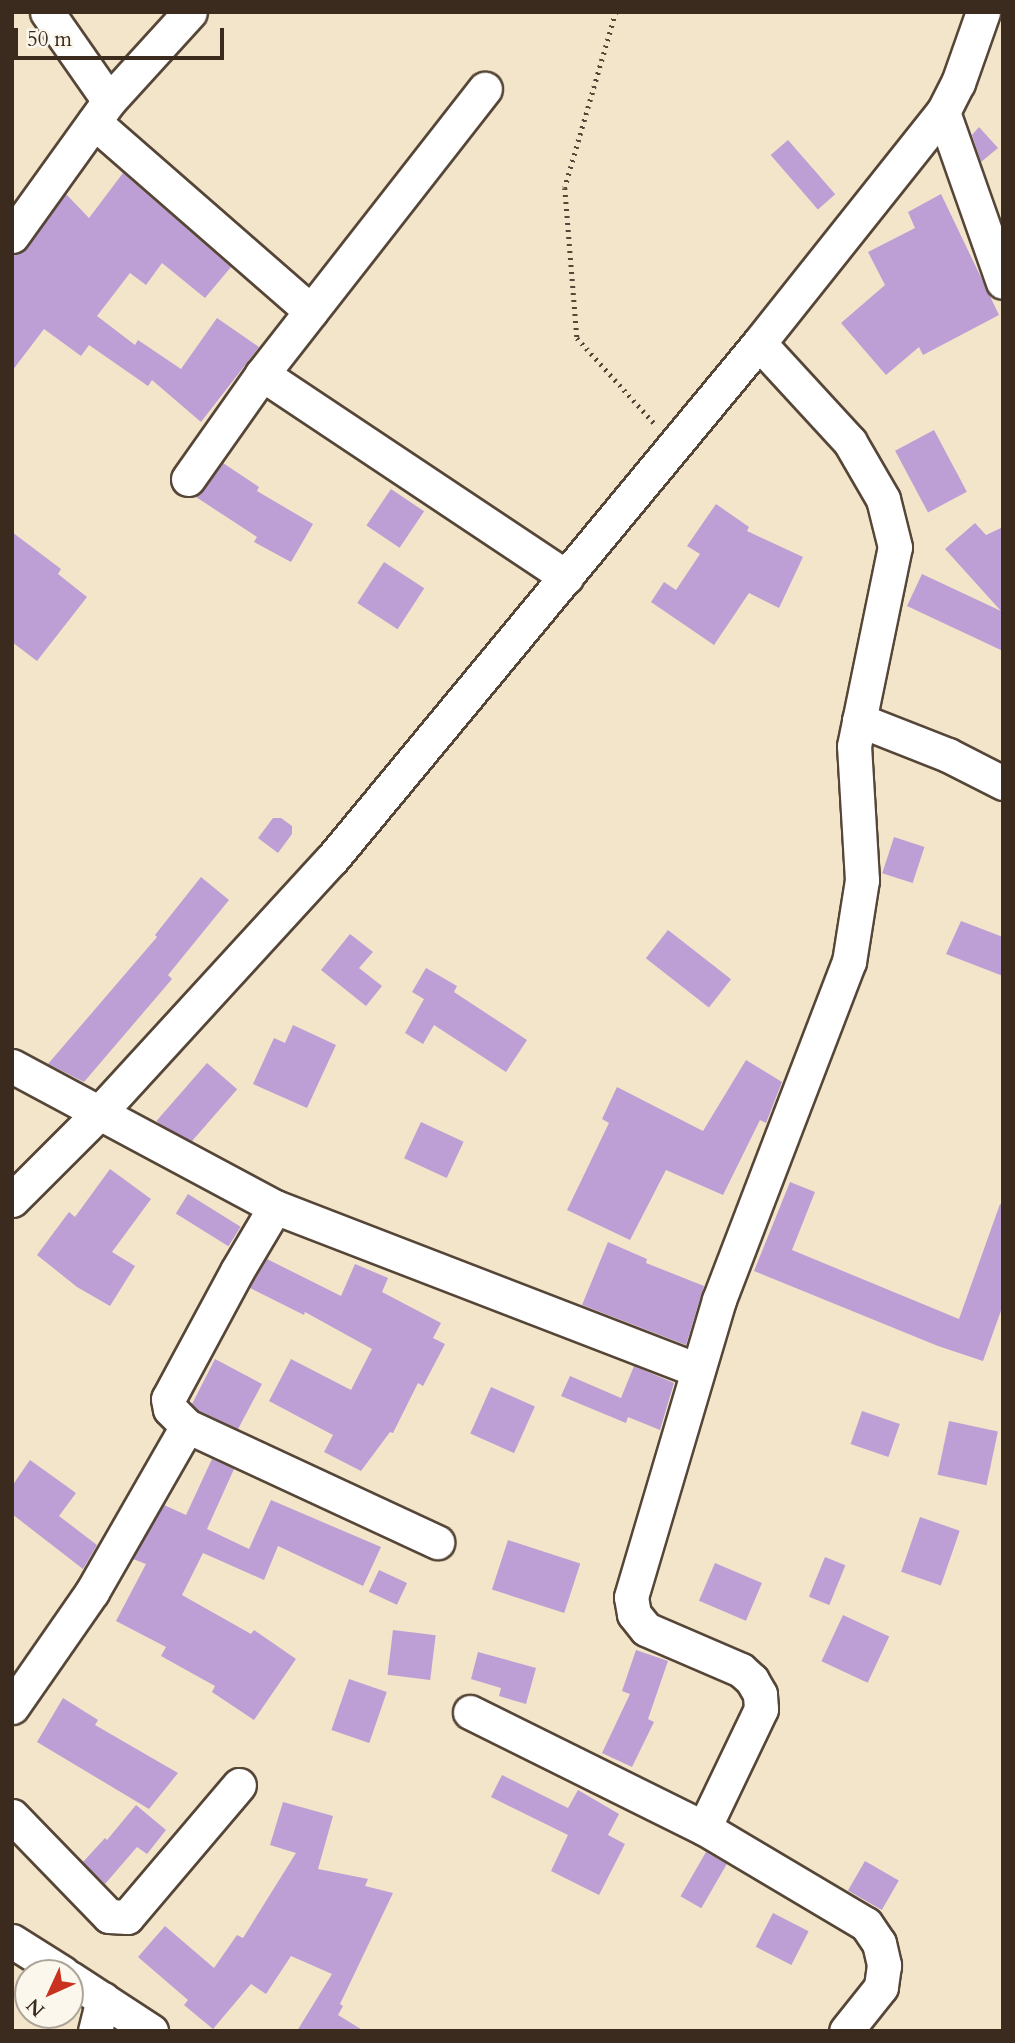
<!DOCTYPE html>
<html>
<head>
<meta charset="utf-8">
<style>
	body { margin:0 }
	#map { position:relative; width:1015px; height:2043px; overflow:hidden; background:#f2e5c9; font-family:Cardo,serif }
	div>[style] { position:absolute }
	.building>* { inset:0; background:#bd9fd5; transform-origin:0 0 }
	.path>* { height:4.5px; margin-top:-2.25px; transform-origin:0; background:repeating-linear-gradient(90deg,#564638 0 2px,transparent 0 7px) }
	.roads { filter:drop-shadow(2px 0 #564638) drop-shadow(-2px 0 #564638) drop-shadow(0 2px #564638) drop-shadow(0 -2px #564638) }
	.minor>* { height:33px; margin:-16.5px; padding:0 16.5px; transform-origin:16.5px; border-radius:16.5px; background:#fff }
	span { translate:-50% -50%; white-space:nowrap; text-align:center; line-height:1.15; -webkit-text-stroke:5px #fbf7ec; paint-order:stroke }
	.frame { position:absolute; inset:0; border:14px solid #3b2a1e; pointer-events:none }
	.north { position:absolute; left:14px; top:1959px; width:70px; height:70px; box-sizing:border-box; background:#fbf7ec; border:2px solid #aea59a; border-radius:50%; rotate:225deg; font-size:19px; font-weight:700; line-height:28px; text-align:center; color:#3b2a1e }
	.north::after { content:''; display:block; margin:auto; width:24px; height:32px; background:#c8321e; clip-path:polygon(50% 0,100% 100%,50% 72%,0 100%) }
	.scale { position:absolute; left:14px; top:28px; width:210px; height:32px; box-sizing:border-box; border:4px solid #3b2a1e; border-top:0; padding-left:9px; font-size:21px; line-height:24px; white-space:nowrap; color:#3b2a1e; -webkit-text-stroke:5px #fbf7ec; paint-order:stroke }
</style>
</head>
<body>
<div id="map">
	<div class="building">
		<i style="clip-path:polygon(979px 127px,998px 148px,981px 162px,972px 135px)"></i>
		<i style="left:788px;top:140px;width:72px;height:23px;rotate:49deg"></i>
		<i style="clip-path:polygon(123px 173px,231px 267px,205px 298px,162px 263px,146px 285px,130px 273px,97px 316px,135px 345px,138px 340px,181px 369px,217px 318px,259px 347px,201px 422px,152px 380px,148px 386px,89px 345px,81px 356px,44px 329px,12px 371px,12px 255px,28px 247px,66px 194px,89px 218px)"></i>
		<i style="clip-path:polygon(941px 194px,999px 315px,923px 355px,919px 347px,886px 375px,841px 323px,885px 285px,868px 252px,915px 228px,908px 212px)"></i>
		<i style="left:934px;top:430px;width:70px;height:44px;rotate:62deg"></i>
		<i style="clip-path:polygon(223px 463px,259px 487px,257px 491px,313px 524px,291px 562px,254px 542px,257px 537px,196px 497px)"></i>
		<i style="left:391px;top:489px;width:40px;height:44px;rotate:34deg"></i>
		<i style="clip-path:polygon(716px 504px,749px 527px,747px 531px,803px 557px,779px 608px,749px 593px,714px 645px,651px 602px,664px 582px,676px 590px,700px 554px,687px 546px)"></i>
		<i style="clip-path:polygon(975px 523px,986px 535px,1003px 527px,1003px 651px,907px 606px,922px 574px,1001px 611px,945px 549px)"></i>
		<i style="clip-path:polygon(12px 532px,61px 569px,58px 574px,87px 597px,37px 661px,12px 642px)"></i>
		<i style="left:384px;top:562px;width:48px;height:49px;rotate:33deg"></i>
		<i style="clip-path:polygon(273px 818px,281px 818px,292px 826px,292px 834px,278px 853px,258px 838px)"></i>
		<i style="left:894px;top:837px;width:32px;height:38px;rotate:18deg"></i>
		<i style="clip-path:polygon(201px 877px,229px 900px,168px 975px,172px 979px,84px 1082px,48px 1064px,157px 937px,155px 935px)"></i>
		<i style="clip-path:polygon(961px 921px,1003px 937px,1003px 976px,946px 954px)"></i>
		<i style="left:668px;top:930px;width:80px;height:36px;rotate:38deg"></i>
		<i style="clip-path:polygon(350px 934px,373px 952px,359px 968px,382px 986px,366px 1006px,321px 970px)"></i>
		<i style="clip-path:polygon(426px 968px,457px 986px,454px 992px,527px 1040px,506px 1072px,434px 1025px,423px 1044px,405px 1033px,424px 999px,412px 992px)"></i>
		<i style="clip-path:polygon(293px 1025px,336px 1045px,307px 1108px,253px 1084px,274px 1038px,285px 1043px)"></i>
		<i style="clip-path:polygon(746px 1060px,782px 1082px,766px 1123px,760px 1120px,723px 1195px,666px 1170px,630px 1240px,567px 1210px,609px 1123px,602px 1119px,617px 1087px,703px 1131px)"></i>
		<i style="left:207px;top:1063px;width:40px;height:77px;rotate:41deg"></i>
		<i style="left:421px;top:1122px;width:47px;height:40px;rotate:25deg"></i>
		<i style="clip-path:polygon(110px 1169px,151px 1199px,112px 1252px,135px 1266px,110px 1306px,77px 1287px,37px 1255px,69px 1212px,75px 1217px)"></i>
		<i style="clip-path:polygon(790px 1182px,815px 1192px,792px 1250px,959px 1319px,1000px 1204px,1003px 1205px,1003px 1305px,983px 1361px,938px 1346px,754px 1271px)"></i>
		<i style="left:188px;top:1194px;width:62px;height:23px;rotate:32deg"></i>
		<i style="clip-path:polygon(608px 1242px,647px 1259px,646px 1263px,704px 1286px,686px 1345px,582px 1305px)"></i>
		<i style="clip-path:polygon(267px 1259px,341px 1296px,355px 1264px,388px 1278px,382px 1292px,441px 1323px,433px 1338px,445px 1344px,423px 1386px,418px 1383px,393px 1433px,390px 1432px,361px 1471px,324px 1452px,333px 1435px,269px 1401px,291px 1359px,351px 1390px,372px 1349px,305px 1312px,304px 1315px,250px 1288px)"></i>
		<i style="clip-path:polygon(215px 1359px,262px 1384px,238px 1429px,198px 1410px,192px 1404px)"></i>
		<i style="clip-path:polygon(634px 1366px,674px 1383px,660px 1430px,628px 1417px,626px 1423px,561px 1396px,570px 1376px,621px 1398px)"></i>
		<i style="left:491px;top:1387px;width:48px;height:51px;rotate:24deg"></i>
		<i style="left:862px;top:1411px;width:40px;height:35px;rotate:19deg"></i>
		<i style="left:949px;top:1421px;width:50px;height:55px;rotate:12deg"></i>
		<i style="clip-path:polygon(212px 1459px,234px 1469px,207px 1529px,249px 1549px,271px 1500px,381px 1547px,363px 1586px,278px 1546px,264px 1580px,203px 1553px,182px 1595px,251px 1634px,254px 1630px,296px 1659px,254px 1720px,212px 1692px,215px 1686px,161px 1656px,166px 1647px,116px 1621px,146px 1564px,133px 1559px,164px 1505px,186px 1515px)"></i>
		<i style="clip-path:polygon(30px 1460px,76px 1493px,59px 1516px,97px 1545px,83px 1569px,12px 1514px,12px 1486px)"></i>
		<i style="left:920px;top:1517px;width:42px;height:58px;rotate:19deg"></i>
		<i style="left:508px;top:1540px;width:76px;height:52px;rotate:18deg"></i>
		<i style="left:825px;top:1557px;width:22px;height:43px;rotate:22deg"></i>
		<i style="left:715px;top:1563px;width:51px;height:41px;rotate:23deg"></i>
		<i style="left:379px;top:1570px;width:31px;height:24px;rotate:25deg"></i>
		<i style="left:843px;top:1615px;width:51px;height:51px;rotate:25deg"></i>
		<i style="left:393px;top:1630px;width:43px;height:45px;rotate:7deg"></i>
		<i style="clip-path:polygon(636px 1650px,668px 1661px,648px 1719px,654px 1722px,632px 1767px,602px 1753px,630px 1694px,622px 1691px)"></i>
		<i style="clip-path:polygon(478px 1652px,536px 1668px,526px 1704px,499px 1696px,501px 1688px,471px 1679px)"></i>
		<i style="left:349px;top:1679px;width:40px;height:54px;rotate:19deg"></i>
		<i style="clip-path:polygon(63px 1698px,98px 1720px,95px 1725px,178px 1773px,149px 1809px,37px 1742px)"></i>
		<i style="clip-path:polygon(502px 1775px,568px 1808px,578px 1790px,619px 1814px,608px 1835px,625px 1844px,599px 1895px,551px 1871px,568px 1835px,491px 1797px)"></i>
		<i style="clip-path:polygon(283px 1802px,333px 1816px,318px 1869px,368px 1879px,365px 1886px,393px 1893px,340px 2004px,343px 2006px,338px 2015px,364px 2031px,297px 2031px,332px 1974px,291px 1956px,266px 1994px,251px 1984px,213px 2029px,184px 2005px,188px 2000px,138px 1957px,165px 1926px,214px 1968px,237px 1935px,243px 1938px,296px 1853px,270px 1845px)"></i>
		<i style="clip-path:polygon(136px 1805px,166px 1830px,147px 1854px,137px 1847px,105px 1884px,83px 1862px,105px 1838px,107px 1840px)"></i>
		<i style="left:706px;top:1852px;width:24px;height:51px;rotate:30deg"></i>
		<i style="left:865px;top:1861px;width:39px;height:34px;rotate:30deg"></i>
		<i style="left:773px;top:1913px;width:40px;height:38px;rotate:27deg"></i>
	</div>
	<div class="path">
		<i style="left:616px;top:12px;width:183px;rotate:106.2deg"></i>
		<i style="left:565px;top:188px;width:150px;rotate:85.4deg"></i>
		<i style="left:577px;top:338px;width:116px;rotate:47.8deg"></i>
	</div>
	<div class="roads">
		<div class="minor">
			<i style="left:47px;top:12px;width:108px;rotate:55.1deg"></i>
			<i style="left:943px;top:112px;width:180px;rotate:70.6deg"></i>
			<i style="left:94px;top:122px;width:288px;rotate:41.1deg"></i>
			<i style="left:12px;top:236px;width:166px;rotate:-54.3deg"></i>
			<i style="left:109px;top:101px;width:120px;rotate:-47.7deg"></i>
			<i style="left:262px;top:374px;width:366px;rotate:33.7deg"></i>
			<i style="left:188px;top:479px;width:128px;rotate:-54.8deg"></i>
			<i style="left:262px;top:374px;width:362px;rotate:-52deg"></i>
			<i style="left:859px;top:720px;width:96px;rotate:21.5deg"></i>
			<i style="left:948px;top:755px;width:62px;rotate:27deg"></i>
			<i style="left:12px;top:1066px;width:298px;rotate:28.2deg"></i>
			<i style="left:275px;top:1207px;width:453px;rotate:21.1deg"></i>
			<i style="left:12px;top:1200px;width:122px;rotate:-45deg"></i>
			<i style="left:98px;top:1114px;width:346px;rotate:-47.5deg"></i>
			<i style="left:332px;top:859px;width:670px;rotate:-50.39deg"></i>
			<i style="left:759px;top:343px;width:295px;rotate:-51.5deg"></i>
			<i style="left:943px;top:112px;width:33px;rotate:-63deg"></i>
			<i style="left:958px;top:83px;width:75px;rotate:-70.6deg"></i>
			<i style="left:275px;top:1207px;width:74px;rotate:120.7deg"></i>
			<i style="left:237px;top:1271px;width:145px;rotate:118.3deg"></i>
			<i style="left:168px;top:1399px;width:10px;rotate:79deg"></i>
			<i style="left:170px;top:1409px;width:24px;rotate:45deg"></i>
			<i style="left:187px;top:1426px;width:276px;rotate:24.9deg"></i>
			<i style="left:12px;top:1707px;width:140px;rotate:-55.2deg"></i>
			<i style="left:92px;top:1592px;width:191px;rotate:-60.2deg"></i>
			<i style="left:470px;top:1712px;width:261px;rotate:26.4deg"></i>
			<i style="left:704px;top:1828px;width:188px;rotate:30.7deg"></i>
			<i style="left:866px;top:1924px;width:23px;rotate:56deg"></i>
			<i style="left:879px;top:1943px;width:23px;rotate:77deg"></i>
			<i style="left:884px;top:1965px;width:22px;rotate:98deg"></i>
			<i style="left:881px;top:1987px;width:56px;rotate:128.5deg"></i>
			<i style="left:12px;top:1816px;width:139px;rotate:45.9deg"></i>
			<i style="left:109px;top:1916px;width:18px;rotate:3deg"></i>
			<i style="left:127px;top:1917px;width:173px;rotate:-49.7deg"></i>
			<i style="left:704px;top:1828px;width:132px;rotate:-64.4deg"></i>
			<i style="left:761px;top:1709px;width:15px;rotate:-94deg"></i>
			<i style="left:760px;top:1694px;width:16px;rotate:-120deg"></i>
			<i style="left:752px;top:1680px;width:15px;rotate:-138deg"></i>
			<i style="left:741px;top:1670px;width:103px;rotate:-156.7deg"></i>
			<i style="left:646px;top:1629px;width:19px;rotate:-129deg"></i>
			<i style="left:634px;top:1614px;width:17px;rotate:-100deg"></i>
			<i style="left:631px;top:1597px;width:310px;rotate:-73.5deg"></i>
			<i style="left:719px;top:1300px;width:362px;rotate:-69deg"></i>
			<i style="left:849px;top:962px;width:83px;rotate:-81deg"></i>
			<i style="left:862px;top:880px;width:134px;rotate:-93.4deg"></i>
			<i style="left:854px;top:746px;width:203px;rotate:-78.4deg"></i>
			<i style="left:895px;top:547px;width:49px;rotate:-104deg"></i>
			<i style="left:883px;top:499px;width:66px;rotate:-120.1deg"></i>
			<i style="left:850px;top:442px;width:134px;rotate:-132.6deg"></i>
			<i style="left:12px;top:1941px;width:60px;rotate:32.1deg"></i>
			<i style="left:70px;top:1978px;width:97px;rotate:33.2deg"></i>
			<i style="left:95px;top:2031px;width:33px;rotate:-76deg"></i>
		</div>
	</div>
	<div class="frame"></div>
	<div class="north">N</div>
	<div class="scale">50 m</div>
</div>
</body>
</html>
